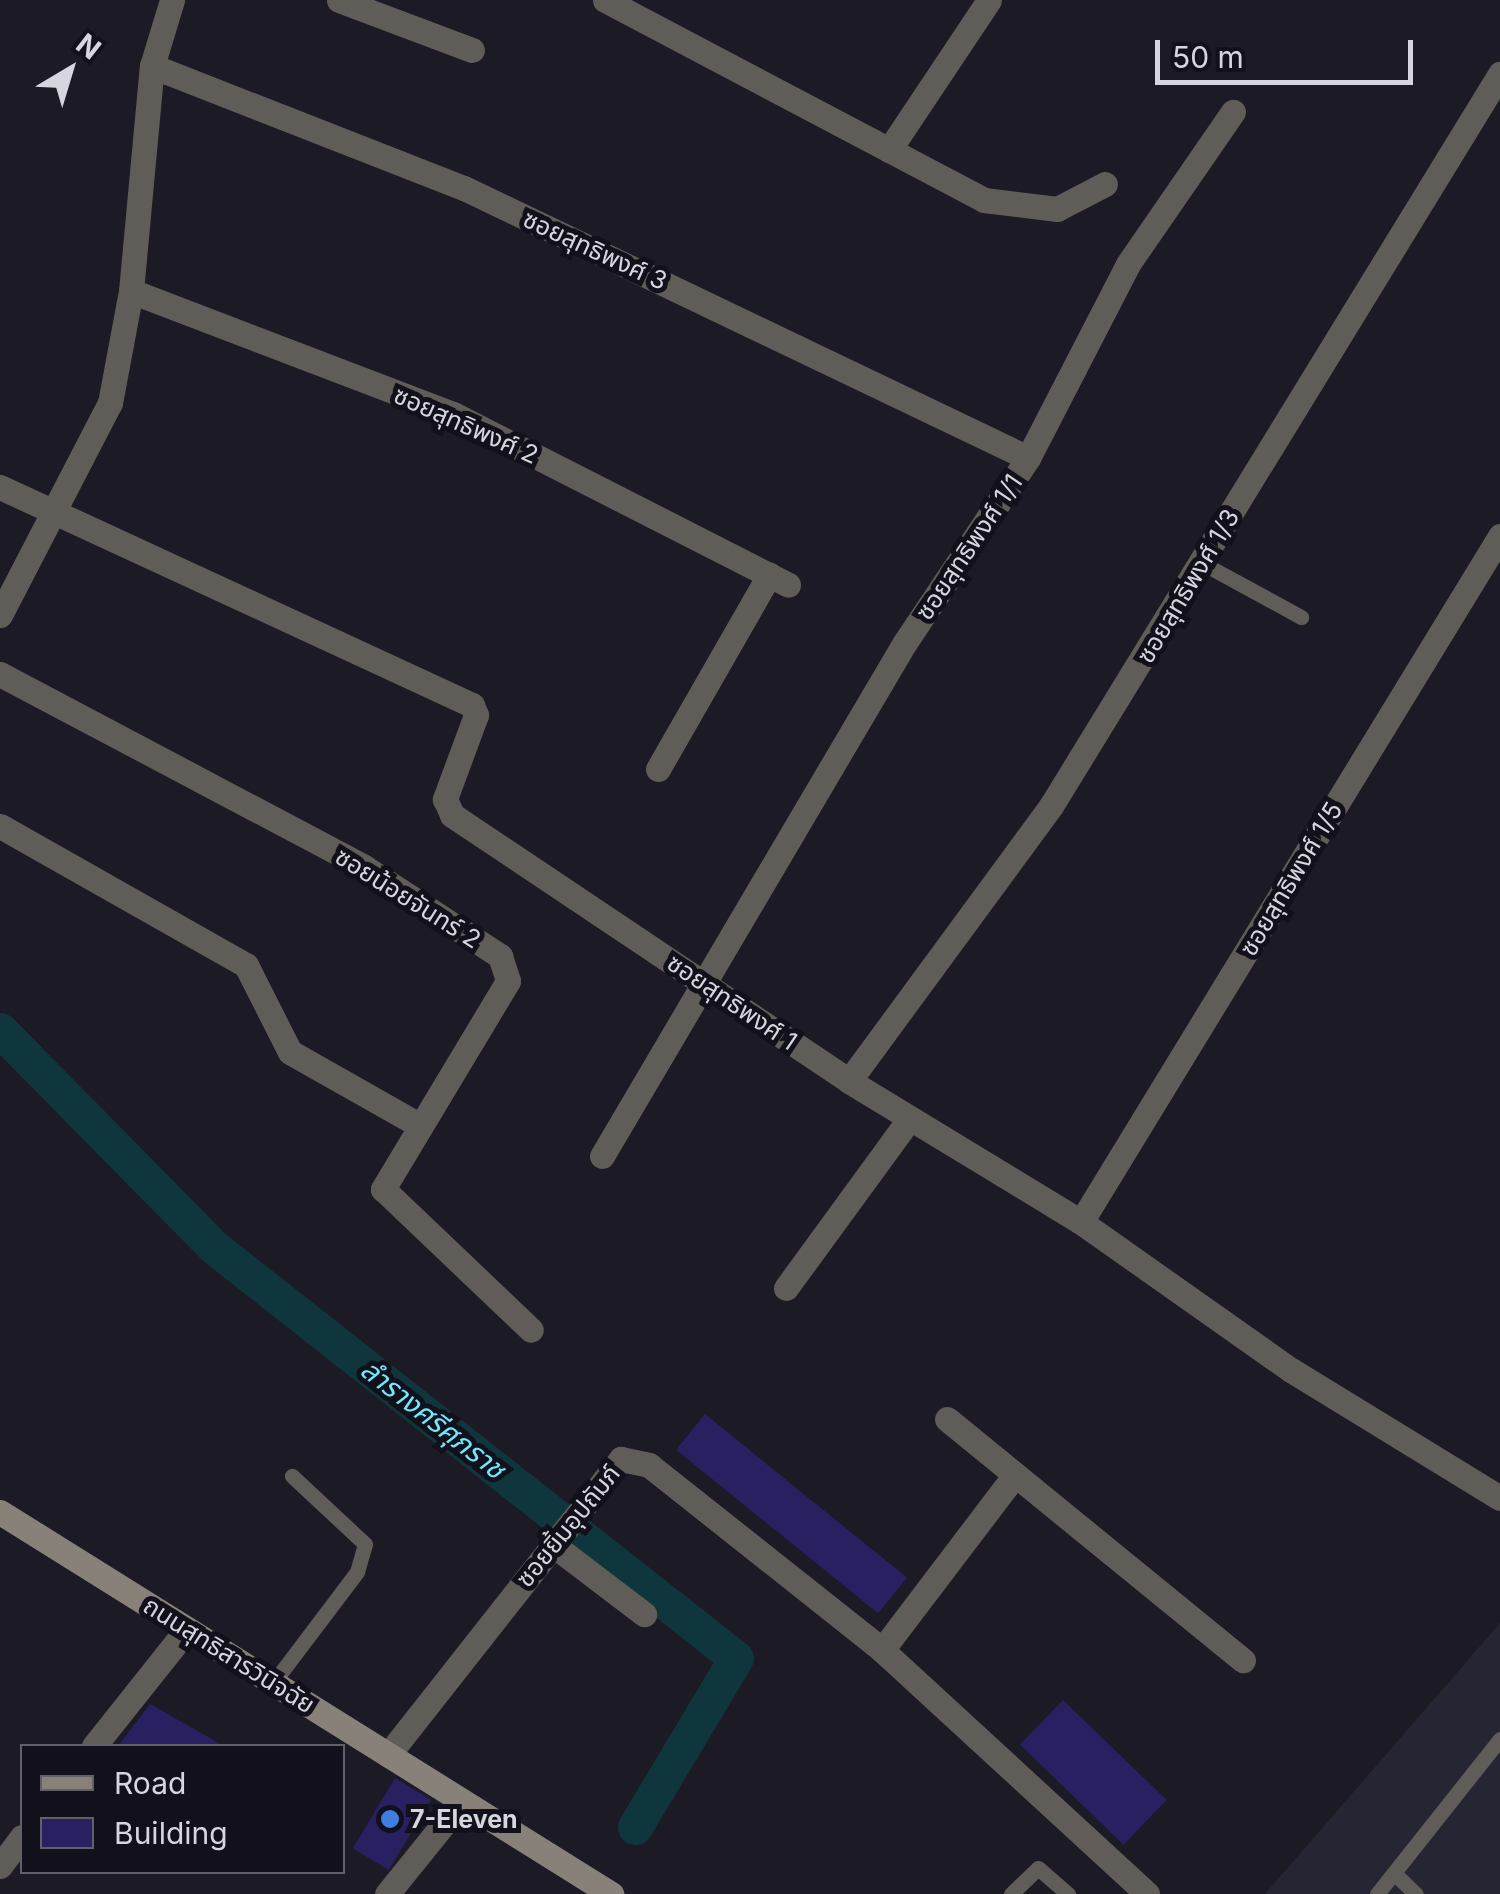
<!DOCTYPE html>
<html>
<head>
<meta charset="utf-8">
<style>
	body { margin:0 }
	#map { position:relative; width:1500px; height:1894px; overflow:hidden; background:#1b1a25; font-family:Inter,"Noto Sans Thai",sans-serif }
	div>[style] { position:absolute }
	.built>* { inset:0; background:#262534 }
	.canal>* { height:35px; margin:-17.5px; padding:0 17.5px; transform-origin:17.5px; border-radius:17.5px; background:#0f363c }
	.building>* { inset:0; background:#292061; transform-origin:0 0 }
	.service>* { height:15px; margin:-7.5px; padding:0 7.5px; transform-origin:7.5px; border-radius:7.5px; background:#605c57 }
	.minor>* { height:25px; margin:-12.5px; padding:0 12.5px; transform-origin:12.5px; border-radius:12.5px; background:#605c57 }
	.secondary>* { height:25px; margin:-12.5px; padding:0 12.5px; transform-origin:12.5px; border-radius:12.5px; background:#888179 }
	.dots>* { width:28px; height:28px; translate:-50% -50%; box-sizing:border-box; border:5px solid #12111b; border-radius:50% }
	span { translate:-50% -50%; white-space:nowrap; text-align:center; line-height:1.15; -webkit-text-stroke:10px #12111b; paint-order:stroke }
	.street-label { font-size:25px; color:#d6d6de }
	.poi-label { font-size:25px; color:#d6d6de; font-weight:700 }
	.left { translate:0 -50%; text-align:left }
	.water-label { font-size:28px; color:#6fe9fc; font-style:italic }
	.legend { position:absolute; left:20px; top:1744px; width:325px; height:130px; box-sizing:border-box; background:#12111b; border:2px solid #606069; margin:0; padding:12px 18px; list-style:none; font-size:30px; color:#d6d6de }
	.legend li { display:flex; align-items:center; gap:20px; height:50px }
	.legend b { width:50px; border:2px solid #606069 }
	.north { position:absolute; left:20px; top:20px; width:100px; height:100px; -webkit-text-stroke:8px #12111b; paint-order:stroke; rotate:38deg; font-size:28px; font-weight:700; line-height:40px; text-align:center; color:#d6d6de }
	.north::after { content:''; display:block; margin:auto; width:35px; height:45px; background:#d6d6de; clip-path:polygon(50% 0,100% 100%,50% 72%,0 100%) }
	.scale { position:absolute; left:1155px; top:40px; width:258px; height:45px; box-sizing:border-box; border:5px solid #d6d6de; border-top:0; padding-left:12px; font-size:30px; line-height:35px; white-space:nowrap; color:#d6d6de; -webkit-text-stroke:8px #12111b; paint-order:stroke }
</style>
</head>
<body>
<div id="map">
	<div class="built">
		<i style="clip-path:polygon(1500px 1623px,1500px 1894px,1265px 1894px)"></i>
	</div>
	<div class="canal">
		<i style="left:0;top:1030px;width:305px;rotate:45.4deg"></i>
		<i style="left:214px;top:1247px;width:664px;rotate:38.22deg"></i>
		<i style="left:736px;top:1658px;width:197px;rotate:120.9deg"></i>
	</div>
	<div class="building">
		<i style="left:705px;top:1414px;width:260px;height:46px;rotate:39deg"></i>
		<i style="left:1063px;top:1700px;width:144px;height:62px;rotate:44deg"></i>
		<i style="clip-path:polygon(150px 1704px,224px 1746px,118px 1746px)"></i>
		<i style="left:395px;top:1778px;width:42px;height:82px;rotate:31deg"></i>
	</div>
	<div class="service">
		<i style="left:1202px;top:563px;width:113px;rotate:28.6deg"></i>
		<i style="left:273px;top:1683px;width:139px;rotate:-52.9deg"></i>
		<i style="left:357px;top:1572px;width:29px;rotate:-74deg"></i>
		<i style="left:365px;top:1544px;width:100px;rotate:-137deg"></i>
		<i style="left:1395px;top:1874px;width:29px;rotate:44deg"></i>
		<i style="left:1011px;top:1894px;width:37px;rotate:-44deg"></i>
		<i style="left:1038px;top:1868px;width:40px;rotate:41deg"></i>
		<i style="left:1377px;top:1894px;width:198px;rotate:-51.6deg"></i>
	</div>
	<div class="minor">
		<i style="left:339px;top:0;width:142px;rotate:20.6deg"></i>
		<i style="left:605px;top:0;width:429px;rotate:27.8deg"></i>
		<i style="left:984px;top:200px;width:74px;rotate:7deg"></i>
		<i style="left:1057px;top:209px;width:54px;rotate:-27.5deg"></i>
		<i style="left:152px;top:66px;width:335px;rotate:21.4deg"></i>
		<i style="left:464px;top:188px;width:625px;rotate:25.58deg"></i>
		<i style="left:889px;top:150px;width:180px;rotate:-56.3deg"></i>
		<i style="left:131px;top:291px;width:345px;rotate:20.9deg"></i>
		<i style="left:453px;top:414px;width:376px;rotate:27deg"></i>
		<i style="left:0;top:487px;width:520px;rotate:24.79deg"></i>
		<i style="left:472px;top:705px;width:11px;rotate:68deg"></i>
		<i style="left:476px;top:715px;width:90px;rotate:110.3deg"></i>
		<i style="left:445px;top:799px;width:17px;rotate:66deg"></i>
		<i style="left:452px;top:815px;width:478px;rotate:33.8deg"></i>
		<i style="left:849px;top:1081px;width:271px;rotate:31.3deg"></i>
		<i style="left:1081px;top:1222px;width:257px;rotate:35.2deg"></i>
		<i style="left:1291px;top:1370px;width:245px;rotate:31.5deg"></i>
		<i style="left:0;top:615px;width:239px;rotate:-62.6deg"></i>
		<i style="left:110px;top:403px;width:114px;rotate:-79.4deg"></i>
		<i style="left:131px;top:291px;width:226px;rotate:-84.7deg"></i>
		<i style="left:152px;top:66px;width:69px;rotate:-73.1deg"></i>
		<i style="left:0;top:674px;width:412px;rotate:27.9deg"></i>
		<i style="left:364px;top:867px;width:163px;rotate:33.2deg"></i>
		<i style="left:500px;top:956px;width:26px;rotate:72deg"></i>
		<i style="left:508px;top:981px;width:243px;rotate:121deg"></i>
		<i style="left:383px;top:1189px;width:204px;rotate:43.6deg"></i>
		<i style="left:658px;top:769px;width:224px;rotate:-60.2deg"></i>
		<i style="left:0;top:826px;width:283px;rotate:29.5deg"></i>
		<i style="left:246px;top:965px;width:97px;rotate:63.2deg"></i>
		<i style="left:290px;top:1052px;width:148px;rotate:29.5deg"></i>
		<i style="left:849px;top:1081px;width:341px;rotate:-53.7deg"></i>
		<i style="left:1051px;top:806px;width:859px;rotate:-58.48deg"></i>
		<i style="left:602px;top:1156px;width:594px;rotate:-59.47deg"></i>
		<i style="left:904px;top:644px;width:224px;rotate:-56.3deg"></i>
		<i style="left:1028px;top:458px;width:218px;rotate:-62.7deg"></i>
		<i style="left:1128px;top:264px;width:185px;rotate:-55.4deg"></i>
		<i style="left:1081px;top:1222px;width:804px;rotate:-58.58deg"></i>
		<i style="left:786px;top:1288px;width:210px;rotate:-53.9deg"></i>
		<i style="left:947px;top:1419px;width:382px;rotate:39.2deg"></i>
		<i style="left:552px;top:1544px;width:116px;rotate:37.3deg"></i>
		<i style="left:882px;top:1650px;width:220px;rotate:-52.8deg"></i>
		<i style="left:94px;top:1746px;width:149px;rotate:-51.5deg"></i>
		<i style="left:388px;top:1755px;width:377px;rotate:-51.8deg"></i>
		<i style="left:621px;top:1459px;width:29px;rotate:12deg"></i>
		<i style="left:649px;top:1465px;width:298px;rotate:38.4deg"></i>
		<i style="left:882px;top:1650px;width:360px;rotate:42.6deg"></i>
		<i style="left:0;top:1866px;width:36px;rotate:-53deg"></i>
		<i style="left:387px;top:1894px;width:119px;rotate:-51.1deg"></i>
	</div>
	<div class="secondary">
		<i style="left:0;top:1512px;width:721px;rotate:32.01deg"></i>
	</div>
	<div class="dots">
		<i style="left:390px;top:1819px;background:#3f7fe0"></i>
	</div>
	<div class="street-label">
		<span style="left:595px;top:250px;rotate:25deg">ซอยสุทธิพงศ์ 3</span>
		<span style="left:466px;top:425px;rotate:24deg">ซอยสุทธิพงศ์ 2</span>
		<span style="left:969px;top:547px;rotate:-56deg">ซอยสุทธิพงศ์ 1/1</span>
		<span style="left:1188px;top:586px;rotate:-59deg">ซอยสุทธิพงศ์ 1/3</span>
		<span style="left:1291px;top:879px;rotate:-59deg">ซอยสุทธิพงศ์ 1/5</span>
		<span style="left:408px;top:898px;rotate:32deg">ซอยน้อยจันทร์ 2</span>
		<span style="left:732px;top:1002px;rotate:34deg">ซอยสุทธิพงศ์ 1</span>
		<span style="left:568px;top:1526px;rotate:-51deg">ซอยยิ้มอุปถัมภ์</span>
		<span style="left:229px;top:1655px;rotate:32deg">ถนนสุทธิสารวินิจฉัย</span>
	</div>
	<div class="poi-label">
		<span class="left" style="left:410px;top:1819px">7-Eleven</span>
	</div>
	<div class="water-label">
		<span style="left:433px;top:1419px;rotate:38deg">ลำรางศรีศุภราช</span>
	</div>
	<ul class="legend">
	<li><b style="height:12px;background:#888179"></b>Road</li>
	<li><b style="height:28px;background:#292061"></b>Building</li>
	</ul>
	<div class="north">N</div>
	<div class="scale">50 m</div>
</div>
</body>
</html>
